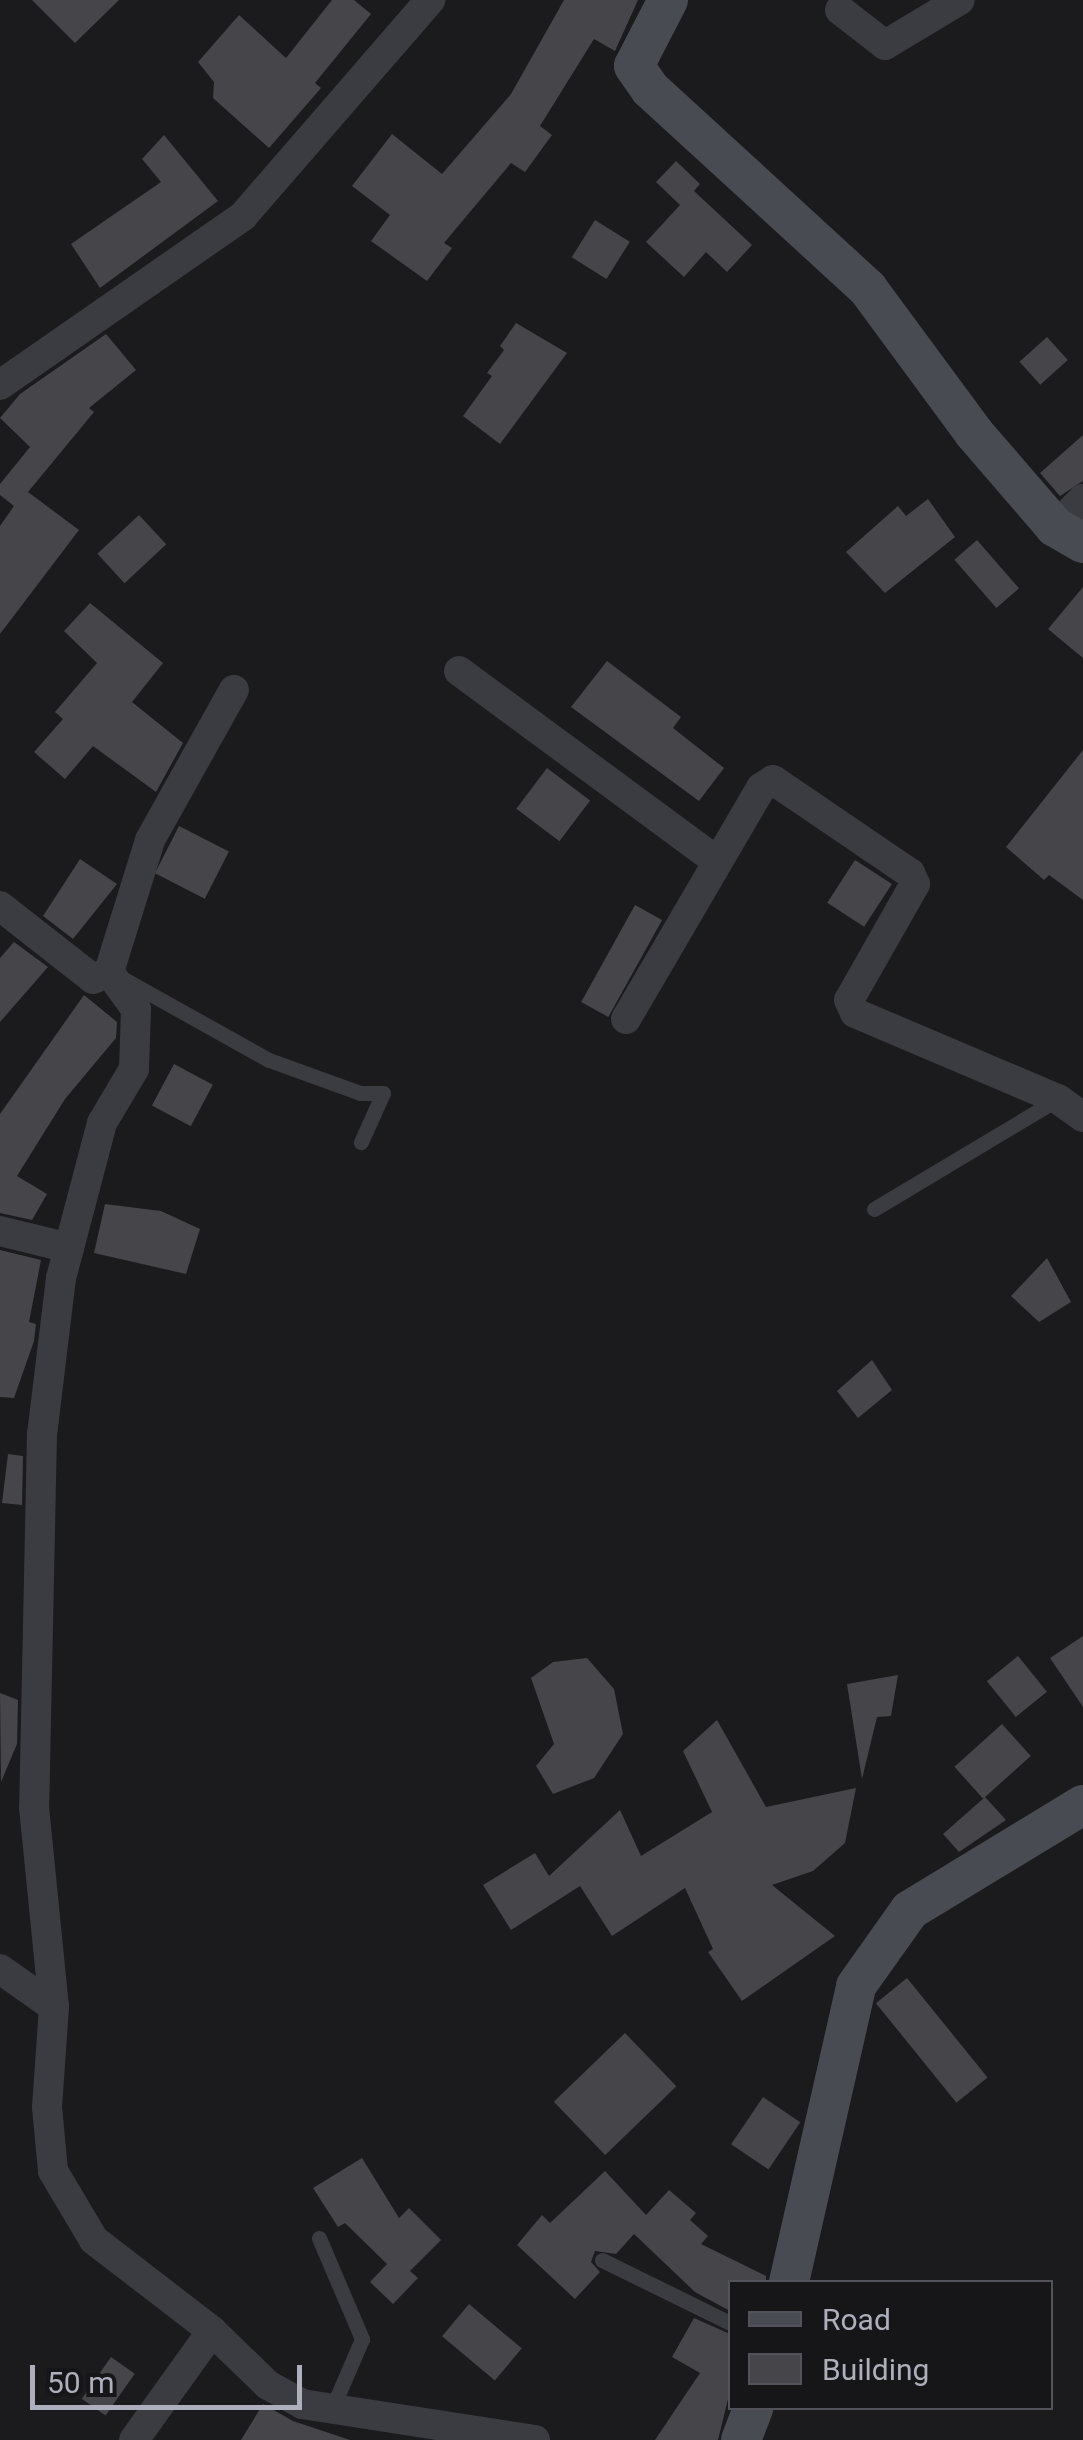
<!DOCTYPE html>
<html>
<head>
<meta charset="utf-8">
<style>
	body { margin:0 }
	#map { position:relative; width:1083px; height:2440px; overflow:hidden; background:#1b1a1d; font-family:Roboto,sans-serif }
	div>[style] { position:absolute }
	.building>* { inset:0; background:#45454a; transform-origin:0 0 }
	.lane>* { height:15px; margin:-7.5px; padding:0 7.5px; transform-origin:7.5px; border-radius:7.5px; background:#3b3c42 }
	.street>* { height:30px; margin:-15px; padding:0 15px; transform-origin:15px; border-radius:15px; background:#3b3c42 }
	.secondary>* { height:40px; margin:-20px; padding:0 20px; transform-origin:20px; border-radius:20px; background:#494b52 }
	span { translate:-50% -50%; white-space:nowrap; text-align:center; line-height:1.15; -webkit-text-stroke:8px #161518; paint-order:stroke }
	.legend { position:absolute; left:728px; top:2280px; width:325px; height:130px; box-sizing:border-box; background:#161518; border:2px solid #52535a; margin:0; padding:12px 18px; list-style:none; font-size:30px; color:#adb0bc }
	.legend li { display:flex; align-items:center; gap:20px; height:50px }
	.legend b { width:50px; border:2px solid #52535a }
	.scale { position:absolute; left:30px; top:2365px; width:272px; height:45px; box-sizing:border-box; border:5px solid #adb0bc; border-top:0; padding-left:12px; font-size:30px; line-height:35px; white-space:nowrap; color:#adb0bc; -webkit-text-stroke:8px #161518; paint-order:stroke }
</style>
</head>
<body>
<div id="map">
	<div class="building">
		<i style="clip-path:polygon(32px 0,119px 0,75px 43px)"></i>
		<i style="clip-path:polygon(332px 0,354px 0,371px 14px,315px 83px,321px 88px,269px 148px,213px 98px,214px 82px,198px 62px,239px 15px,286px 58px)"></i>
		<i style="clip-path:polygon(564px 0,638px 0,615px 51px,594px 39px,540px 126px,552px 135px,525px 172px,511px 163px,444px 243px,452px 248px,427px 281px,371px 241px,390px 215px,352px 186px,392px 134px,442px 174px,511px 94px)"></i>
		<i style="clip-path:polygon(164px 135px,218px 201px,100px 288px,71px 244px,161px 182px,142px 159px)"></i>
		<i style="clip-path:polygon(676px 161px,700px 184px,694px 191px,752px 245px,727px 272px,706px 252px,684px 277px,646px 242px,680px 205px,656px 182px)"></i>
		<i style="left:595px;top:220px;width:41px;height:44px;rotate:32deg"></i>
		<i style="clip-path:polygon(516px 323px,567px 353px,500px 444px,463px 416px,492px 376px,487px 373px,504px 350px,500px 346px)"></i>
		<i style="clip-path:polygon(106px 334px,136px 370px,89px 408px,94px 412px,28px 492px,79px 530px,0 634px,0 526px,14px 506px,0 495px,0 484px,30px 447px,0 418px,20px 394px)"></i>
		<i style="left:1047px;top:337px;width:31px;height:37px;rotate:48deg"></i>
		<i style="clip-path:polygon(1083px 435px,1083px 481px,1060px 496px,1040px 473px)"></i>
		<i style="clip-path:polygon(928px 499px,955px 537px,885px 593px,846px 552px,898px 506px,906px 516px)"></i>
		<i style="left:139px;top:515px;width:40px;height:57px;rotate:47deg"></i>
		<i style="left:977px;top:540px;width:64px;height:30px;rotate:49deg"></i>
		<i style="clip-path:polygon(1083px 587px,1083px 658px,1048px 629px)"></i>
		<i style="clip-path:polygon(90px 603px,163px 663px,132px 702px,183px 743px,156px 792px,93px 746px,65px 779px,34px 752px,63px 719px,55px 712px,97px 663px,64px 631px)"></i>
		<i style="clip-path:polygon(607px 661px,681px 717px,673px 728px,724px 768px,699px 801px,571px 707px)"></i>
		<i style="clip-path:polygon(1083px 750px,1083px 900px,1049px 875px,1044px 880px,1006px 847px)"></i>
		<i style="left:547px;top:768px;width:54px;height:51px;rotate:37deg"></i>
		<i style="left:179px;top:826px;width:56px;height:53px;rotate:27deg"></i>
		<i style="clip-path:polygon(80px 859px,117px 884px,73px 939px,43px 916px)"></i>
		<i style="left:855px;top:860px;width:44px;height:51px;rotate:33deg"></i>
		<i style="left:635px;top:905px;width:31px;height:111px;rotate:29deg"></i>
		<i style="clip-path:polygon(14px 942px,48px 967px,0 1022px,0 958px)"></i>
		<i style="clip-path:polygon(84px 995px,117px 1022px,116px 1038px,65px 1099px,17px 1176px,47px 1194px,32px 1220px,0 1213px,0 1114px)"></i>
		<i style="left:174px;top:1064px;width:44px;height:47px;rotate:28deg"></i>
		<i style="clip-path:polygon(105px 1204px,161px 1211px,200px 1229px,186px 1274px,94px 1253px)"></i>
		<i style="clip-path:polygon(0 1250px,41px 1260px,29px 1322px,36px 1324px,34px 1341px,14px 1398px,0 1397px)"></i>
		<i style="clip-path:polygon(1047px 1258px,1071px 1302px,1039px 1322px,1011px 1296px)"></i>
		<i style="clip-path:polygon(872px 1360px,892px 1390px,858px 1418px,837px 1391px)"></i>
		<i style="clip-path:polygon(8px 1454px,23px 1456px,22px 1505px,2px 1503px)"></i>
		<i style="clip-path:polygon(1083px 1636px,1083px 1707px,1050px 1658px)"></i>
		<i style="left:1018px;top:1656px;width:46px;height:40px;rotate:51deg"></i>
		<i style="clip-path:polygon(587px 1658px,614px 1689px,623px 1734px,594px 1778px,553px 1794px,536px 1766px,554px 1744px,531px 1678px,553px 1662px)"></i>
		<i style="clip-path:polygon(898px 1675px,891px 1716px,877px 1717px,862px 1779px,847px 1684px)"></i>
		<i style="clip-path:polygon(0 1693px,18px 1700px,17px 1744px,1px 1782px)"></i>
		<i style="clip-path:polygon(717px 1720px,766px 1807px,856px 1788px,845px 1843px,813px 1871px,772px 1885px,835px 1936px,742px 2001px,708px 1952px,713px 1949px,685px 1888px,612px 1936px,580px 1886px,511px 1930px,483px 1885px,535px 1853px,549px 1876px,620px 1810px,641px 1856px,712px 1812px,683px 1751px)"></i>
		<i style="left:1002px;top:1724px;width:43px;height:64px;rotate:48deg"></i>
		<i style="clip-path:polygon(985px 1797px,1006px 1820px,959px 1852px,943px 1834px)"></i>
		<i style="left:907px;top:1978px;width:128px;height:40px;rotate:51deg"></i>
		<i style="left:625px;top:2033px;width:74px;height:99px;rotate:46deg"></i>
		<i style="left:763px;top:2097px;width:45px;height:57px;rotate:34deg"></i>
		<i style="clip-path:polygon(362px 2158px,399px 2218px,409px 2208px,441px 2240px,410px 2271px,418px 2278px,393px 2304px,370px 2282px,387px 2264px,345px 2223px,338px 2227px,313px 2188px)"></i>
		<i style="clip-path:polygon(605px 2171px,646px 2215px,669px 2190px,696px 2213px,690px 2220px,708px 2236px,701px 2244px,766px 2276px,766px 2282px,730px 2282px,730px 2311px,695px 2292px,634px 2234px,616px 2254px,595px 2251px,591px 2262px,600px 2272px,575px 2299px,517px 2245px,542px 2215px,550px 2223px)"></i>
		<i style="left:469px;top:2304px;width:69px;height:42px;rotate:40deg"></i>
		<i style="clip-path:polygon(694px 2318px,730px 2334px,730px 2391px,718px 2440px,655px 2440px,700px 2373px,672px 2357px)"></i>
		<i style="left:111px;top:2357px;width:29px;height:51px;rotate:35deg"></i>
		<i style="clip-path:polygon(263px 2404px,293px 2421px,350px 2440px,241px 2440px)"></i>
	</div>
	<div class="lane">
		<i style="left:122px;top:978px;width:168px;rotate:29.2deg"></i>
		<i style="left:269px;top:1060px;width:97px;rotate:19.9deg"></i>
		<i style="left:360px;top:1093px;width:23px"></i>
		<i style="left:383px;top:1093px;width:54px;rotate:114.2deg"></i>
		<i style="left:874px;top:1209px;width:214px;rotate:-30.9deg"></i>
		<i style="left:319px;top:2238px;width:110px;rotate:66.9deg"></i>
		<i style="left:362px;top:2339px;width:78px;rotate:113.3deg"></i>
		<i style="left:602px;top:2260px;width:143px;rotate:26.2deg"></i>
	</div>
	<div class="street">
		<i style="left:840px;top:10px;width:57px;rotate:37.9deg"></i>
		<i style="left:885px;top:45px;width:87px;rotate:-31deg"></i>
		<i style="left:0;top:385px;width:296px;rotate:-34.8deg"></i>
		<i style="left:243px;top:216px;width:286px;rotate:-49.1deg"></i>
		<i style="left:1055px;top:527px;width:40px;rotate:-45deg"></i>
		<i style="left:459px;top:671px;width:320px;rotate:36.4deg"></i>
		<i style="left:0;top:906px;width:118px;rotate:38.1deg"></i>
		<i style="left:93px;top:979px;width:17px;rotate:-24deg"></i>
		<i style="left:109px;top:972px;width:46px;rotate:53.9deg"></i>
		<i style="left:136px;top:1009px;width:60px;rotate:91.9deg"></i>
		<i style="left:134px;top:1069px;width:63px;rotate:120.7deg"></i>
		<i style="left:102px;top:1123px;width:160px;rotate:104.8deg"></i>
		<i style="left:61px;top:1278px;width:157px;rotate:96.9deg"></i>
		<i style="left:42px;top:1434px;width:373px;rotate:91.2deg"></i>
		<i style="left:34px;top:1807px;width:201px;rotate:84.3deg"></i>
		<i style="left:109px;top:972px;width:138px;rotate:-72.7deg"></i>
		<i style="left:150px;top:840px;width:172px;rotate:-60.8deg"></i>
		<i style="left:626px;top:1019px;width:268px;rotate:-59.7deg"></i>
		<i style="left:761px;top:788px;width:14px;rotate:-34deg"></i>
		<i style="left:773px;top:780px;width:166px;rotate:34.2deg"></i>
		<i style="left:910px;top:873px;width:12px;rotate:66deg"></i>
		<i style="left:915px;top:884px;width:133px;rotate:119.6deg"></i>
		<i style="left:849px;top:1000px;width:14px;rotate:65deg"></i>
		<i style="left:855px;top:1013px;width:220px;rotate:23deg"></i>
		<i style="left:1058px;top:1099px;width:31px;rotate:36deg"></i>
		<i style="left:0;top:1231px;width:71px;rotate:13.8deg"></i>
		<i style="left:0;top:1969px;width:66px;rotate:35.1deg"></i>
		<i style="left:54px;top:2007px;width:100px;rotate:94deg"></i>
		<i style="left:47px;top:2107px;width:64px;rotate:84.6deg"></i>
		<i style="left:53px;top:2171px;width:80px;rotate:59.3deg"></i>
		<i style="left:94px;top:2240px;width:149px;rotate:37.6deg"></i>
		<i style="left:212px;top:2331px;width:78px;rotate:44deg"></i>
		<i style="left:268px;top:2385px;width:39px;rotate:29deg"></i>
		<i style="left:302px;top:2404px;width:236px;rotate:8.8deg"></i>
		<i style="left:134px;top:2440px;width:134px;rotate:-54.4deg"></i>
	</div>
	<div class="secondary">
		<i style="left:668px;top:0;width:74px;rotate:117.3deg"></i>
		<i style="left:634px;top:66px;width:28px;rotate:55deg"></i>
		<i style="left:650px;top:89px;width:296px;rotate:42.5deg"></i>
		<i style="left:868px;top:289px;width:179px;rotate:53.6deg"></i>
		<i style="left:974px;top:433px;width:124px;rotate:49.2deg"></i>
		<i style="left:1055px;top:527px;width:32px;rotate:30deg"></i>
		<i style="left:789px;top:2282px;width:303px;rotate:-77.2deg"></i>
		<i style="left:856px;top:1986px;width:93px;rotate:-54.6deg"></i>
		<i style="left:910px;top:1910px;width:202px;rotate:-31.3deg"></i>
		<i style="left:741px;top:2440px;width:34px;rotate:-69deg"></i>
	</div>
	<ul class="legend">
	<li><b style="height:12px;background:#494b52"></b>Road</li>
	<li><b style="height:28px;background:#45454a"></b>Building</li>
	</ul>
	<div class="scale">50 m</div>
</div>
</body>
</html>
